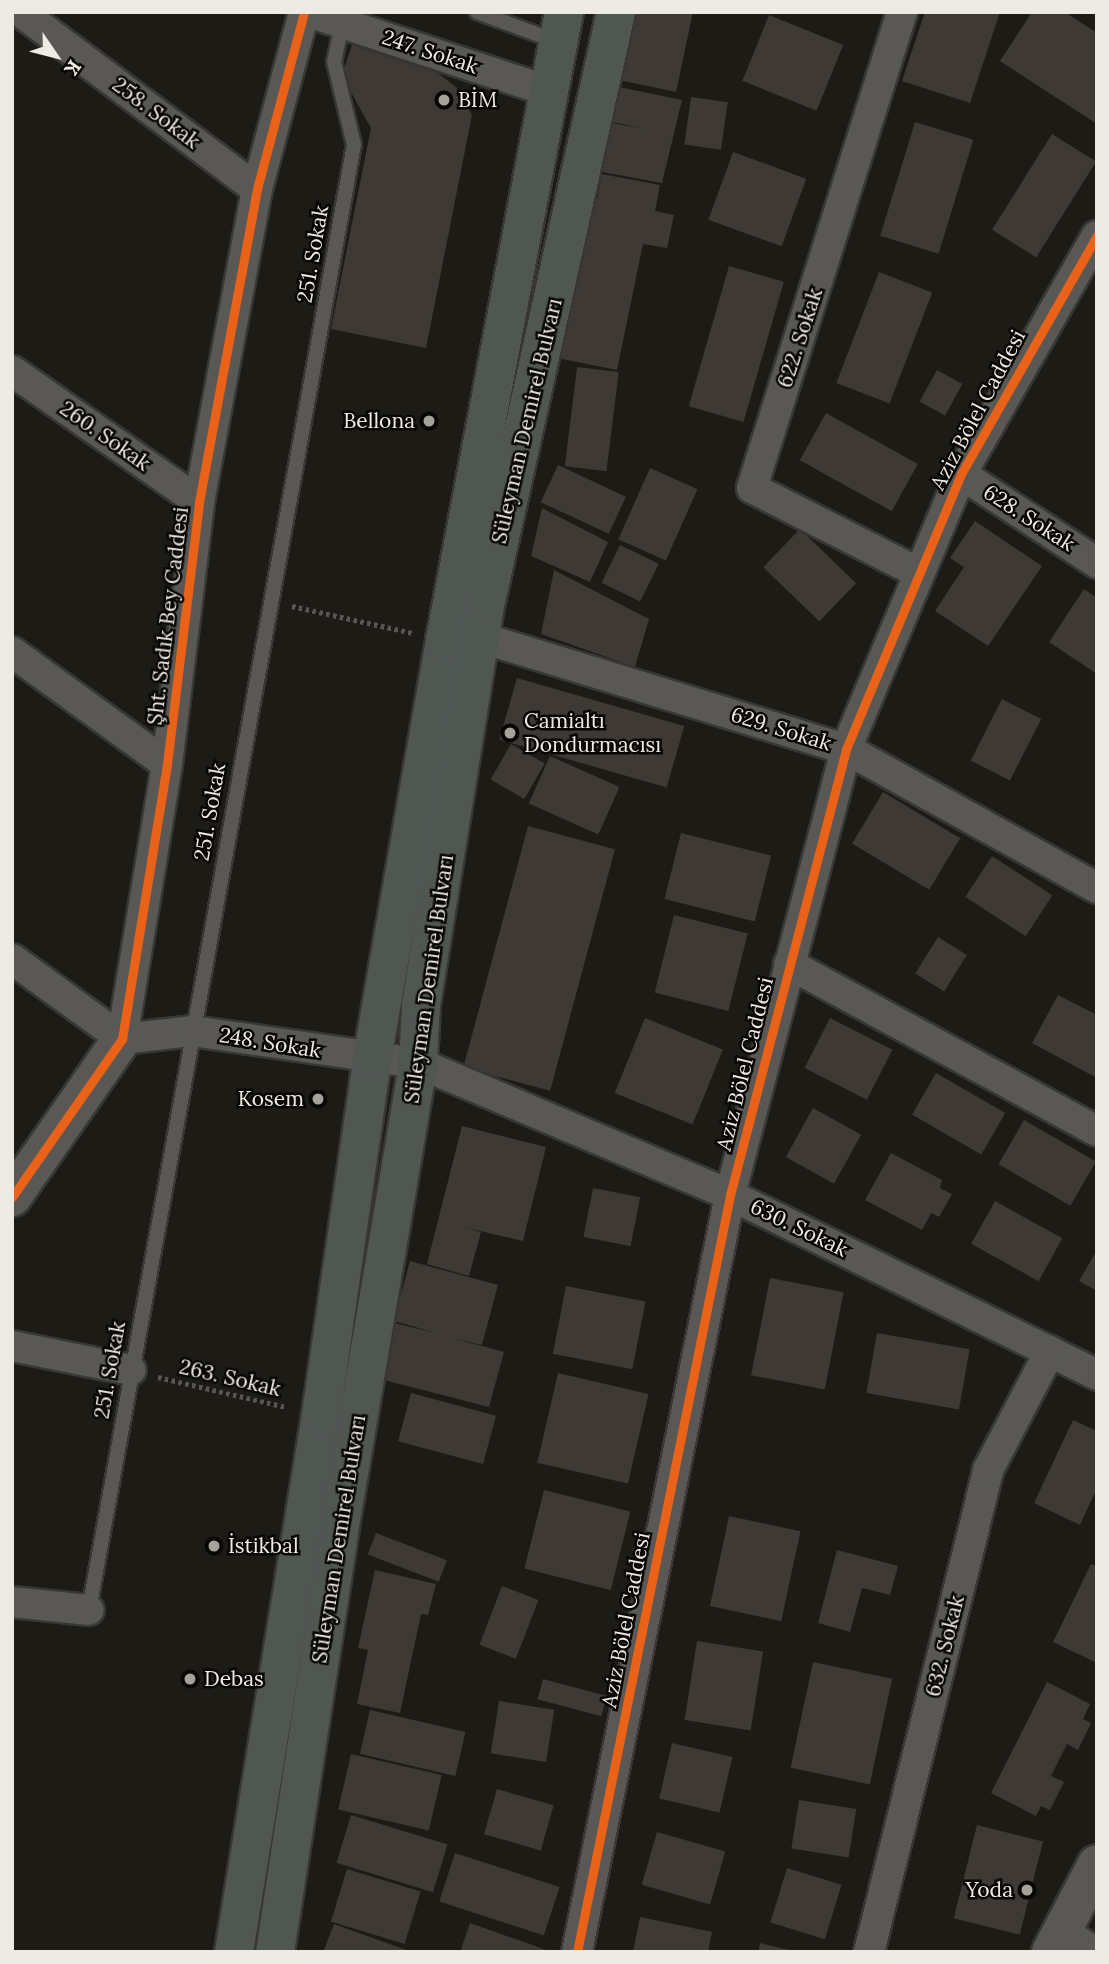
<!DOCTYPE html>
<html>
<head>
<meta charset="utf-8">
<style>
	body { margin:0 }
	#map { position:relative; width:1109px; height:1964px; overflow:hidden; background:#1c1b16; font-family:Lora,serif }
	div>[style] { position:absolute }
	.building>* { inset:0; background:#3e3934; transform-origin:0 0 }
	.path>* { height:4.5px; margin-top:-2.25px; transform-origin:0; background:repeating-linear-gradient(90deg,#585652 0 3.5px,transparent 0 7px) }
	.roads { filter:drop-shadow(2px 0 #383733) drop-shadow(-2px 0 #383733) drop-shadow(0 2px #383733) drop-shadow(0 -2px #383733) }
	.lane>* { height:14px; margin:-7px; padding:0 7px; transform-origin:7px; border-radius:7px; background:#595854 }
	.street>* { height:30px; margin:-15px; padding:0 15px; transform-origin:15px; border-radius:15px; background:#595854 }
	.secondary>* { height:38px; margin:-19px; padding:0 19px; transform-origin:19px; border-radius:19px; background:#595854 }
	.primary>* { height:38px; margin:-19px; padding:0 19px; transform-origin:19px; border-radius:19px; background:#505652 }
	.cycleway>* { height:9px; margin:-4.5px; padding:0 4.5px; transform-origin:4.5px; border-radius:4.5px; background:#ea6118 }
	.dots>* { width:19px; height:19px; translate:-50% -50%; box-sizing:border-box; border:4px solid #080704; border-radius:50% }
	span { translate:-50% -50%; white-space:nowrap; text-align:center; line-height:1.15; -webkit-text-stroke:5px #080704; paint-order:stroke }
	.street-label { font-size:21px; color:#edebe3 }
	.poi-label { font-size:21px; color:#edebe3 }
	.left { translate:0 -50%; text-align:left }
	.right { translate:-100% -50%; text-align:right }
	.frame { position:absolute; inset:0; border:14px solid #edebe3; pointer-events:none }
	.north { position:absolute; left:21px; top:21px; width:70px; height:70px; -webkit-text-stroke:5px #080704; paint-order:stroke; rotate:125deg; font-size:19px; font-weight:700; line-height:28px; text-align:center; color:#edebe3 }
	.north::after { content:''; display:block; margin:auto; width:24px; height:32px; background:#edebe3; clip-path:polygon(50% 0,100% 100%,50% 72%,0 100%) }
</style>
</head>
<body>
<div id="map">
	<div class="building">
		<i style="clip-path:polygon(634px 12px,693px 12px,676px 92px,619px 80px)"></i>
		<i style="clip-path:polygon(925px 12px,1000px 12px,970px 103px,902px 81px)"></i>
		<i style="clip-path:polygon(1032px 12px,1065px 12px,1097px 33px,1097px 124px,1000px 61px)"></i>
		<i style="left:769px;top:15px;width:80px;height:71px;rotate:22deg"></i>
		<i style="clip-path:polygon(352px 45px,438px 73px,457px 88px,472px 115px,426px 348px,331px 329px,371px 128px,348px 87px,344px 69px)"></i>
		<i style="clip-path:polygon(619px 87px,682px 100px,662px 183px,591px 170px,600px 121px,645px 129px,612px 122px)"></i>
		<i style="left:691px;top:97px;width:37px;height:48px;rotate:8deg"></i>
		<i style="left:915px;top:122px;width:61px;height:119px;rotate:17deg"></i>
		<i style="left:1052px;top:134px;width:52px;height:113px;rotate:32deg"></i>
		<i style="left:733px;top:152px;width:78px;height:72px;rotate:20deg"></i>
		<i style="clip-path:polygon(602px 174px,660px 185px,655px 211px,674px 215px,667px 248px,643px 244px,617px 370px,557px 358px,589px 198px,597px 200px)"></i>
		<i style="left:729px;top:266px;width:57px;height:146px;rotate:16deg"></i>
		<i style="left:879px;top:272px;width:57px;height:119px;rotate:21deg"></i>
		<i style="left:577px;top:367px;width:42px;height:100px;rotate:7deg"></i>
		<i style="left:937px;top:370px;width:29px;height:36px;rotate:29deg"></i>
		<i style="left:826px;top:413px;width:105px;height:54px;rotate:29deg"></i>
		<i style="left:558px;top:465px;width:75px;height:41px;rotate:25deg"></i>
		<i style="left:650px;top:468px;width:52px;height:78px;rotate:24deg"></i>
		<i style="clip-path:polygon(542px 508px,608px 542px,590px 582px,531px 556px)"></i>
		<i style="clip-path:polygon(975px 521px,1042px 566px,988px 646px,935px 611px,964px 567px,950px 558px)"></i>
		<i style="left:800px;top:529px;width:78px;height:53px;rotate:44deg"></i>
		<i style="left:620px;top:545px;width:43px;height:42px;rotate:26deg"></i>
		<i style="clip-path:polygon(554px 570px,649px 619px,635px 667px,541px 634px)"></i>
		<i style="clip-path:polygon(1084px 589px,1097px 598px,1097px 674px,1049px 642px)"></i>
		<i style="left:517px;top:678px;width:174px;height:64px;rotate:16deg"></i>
		<i style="left:1002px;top:699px;width:44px;height:69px;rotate:27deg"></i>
		<i style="left:511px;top:744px;width:39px;height:41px;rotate:30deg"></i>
		<i style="left:550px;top:756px;width:76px;height:52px;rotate:24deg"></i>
		<i style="left:883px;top:792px;width:90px;height:60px;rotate:31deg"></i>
		<i style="left:528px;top:826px;width:90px;height:250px;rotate:15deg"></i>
		<i style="left:681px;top:833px;width:93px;height:68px;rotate:14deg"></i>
		<i style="left:992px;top:856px;width:72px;height:49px;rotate:33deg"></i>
		<i style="left:674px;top:915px;width:76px;height:80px;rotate:14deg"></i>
		<i style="left:938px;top:937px;width:34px;height:43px;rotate:32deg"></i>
		<i style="clip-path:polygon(1058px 995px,1097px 1015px,1097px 1078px,1032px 1043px)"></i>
		<i style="left:645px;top:1018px;width:84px;height:81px;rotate:22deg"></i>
		<i style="left:830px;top:1018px;width:70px;height:56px;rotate:27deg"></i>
		<i style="left:936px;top:1073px;width:80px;height:48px;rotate:30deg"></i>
		<i style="left:813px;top:1108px;width:55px;height:56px;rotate:29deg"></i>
		<i style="left:1024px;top:1120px;width:83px;height:51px;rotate:30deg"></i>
		<i style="clip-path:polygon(462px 1126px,546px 1147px,523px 1241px,463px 1227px,481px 1232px,469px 1276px,427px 1264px)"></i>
		<i style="clip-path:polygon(891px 1153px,942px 1180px,940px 1188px,952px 1194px,939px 1217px,931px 1213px,922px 1230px,865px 1200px)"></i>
		<i style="left:593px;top:1188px;width:48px;height:50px;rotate:11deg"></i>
		<i style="left:995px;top:1201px;width:77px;height:49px;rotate:29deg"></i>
		<i style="clip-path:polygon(1097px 1250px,1097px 1291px,1079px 1281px)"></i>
		<i style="clip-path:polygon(410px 1261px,498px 1285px,482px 1345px,452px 1338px,504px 1352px,489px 1407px,380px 1379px,394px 1323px,436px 1333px,394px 1321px)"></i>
		<i style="left:770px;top:1278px;width:75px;height:99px;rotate:11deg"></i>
		<i style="left:566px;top:1286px;width:81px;height:69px;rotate:11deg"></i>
		<i style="left:877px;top:1333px;width:94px;height:61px;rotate:10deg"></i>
		<i style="left:558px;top:1373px;width:93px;height:92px;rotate:13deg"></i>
		<i style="left:411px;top:1393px;width:88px;height:50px;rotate:15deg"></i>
		<i style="clip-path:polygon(1073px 1420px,1097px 1431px,1097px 1488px,1080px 1525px,1034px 1503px)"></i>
		<i style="left:544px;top:1490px;width:89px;height:81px;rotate:14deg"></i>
		<i style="left:729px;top:1516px;width:73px;height:92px;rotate:12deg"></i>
		<i style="left:376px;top:1533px;width:76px;height:23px;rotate:21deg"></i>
		<i style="clip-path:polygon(837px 1550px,898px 1566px,890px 1595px,862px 1588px,850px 1632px,818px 1623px)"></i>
		<i style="clip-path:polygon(1091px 1564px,1097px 1566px,1097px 1663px,1053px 1642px)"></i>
		<i style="clip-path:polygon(375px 1570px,436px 1584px,428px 1615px,421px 1614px,400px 1713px,357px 1704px,368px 1650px,358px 1648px)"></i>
		<i style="left:502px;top:1586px;width:39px;height:63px;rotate:21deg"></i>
		<i style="left:697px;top:1641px;width:67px;height:80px;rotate:9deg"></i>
		<i style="left:813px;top:1662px;width:81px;height:108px;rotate:12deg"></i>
		<i style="left:543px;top:1679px;width:66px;height:21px;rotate:15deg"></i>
		<i style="clip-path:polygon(1047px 1682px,1090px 1704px,1083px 1719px,1091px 1723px,1078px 1750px,1067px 1744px,1051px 1776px,1064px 1782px,1050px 1810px,1041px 1806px,1036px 1816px,991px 1793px)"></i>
		<i style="left:499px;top:1701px;width:56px;height:53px;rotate:9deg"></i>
		<i style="left:370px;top:1710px;width:98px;height:45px;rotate:13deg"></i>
		<i style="left:672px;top:1743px;width:62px;height:57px;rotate:13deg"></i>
		<i style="left:351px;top:1754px;width:93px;height:57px;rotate:13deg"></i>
		<i style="left:497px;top:1789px;width:59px;height:47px;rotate:16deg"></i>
		<i style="left:799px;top:1800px;width:58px;height:49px;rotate:9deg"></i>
		<i style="left:351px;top:1815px;width:101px;height:50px;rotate:17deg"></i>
		<i style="left:977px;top:1825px;width:68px;height:96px;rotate:14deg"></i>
		<i style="left:657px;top:1832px;width:71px;height:55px;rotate:16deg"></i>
		<i style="left:455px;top:1853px;width:110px;height:51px;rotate:18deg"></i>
		<i style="left:787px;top:1868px;width:57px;height:57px;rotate:17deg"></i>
		<i style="left:347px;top:1869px;width:77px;height:55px;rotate:17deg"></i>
		<i style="clip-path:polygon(640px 1917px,712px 1932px,708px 1952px,633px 1952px)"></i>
		<i style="clip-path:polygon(470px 1923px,549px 1951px,549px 1952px,460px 1952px)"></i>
		<i style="clip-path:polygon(334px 1924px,409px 1951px,409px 1952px,323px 1952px)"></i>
		<i style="clip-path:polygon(760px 1943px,793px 1951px,793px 1952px,758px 1952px)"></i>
	</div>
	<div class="path">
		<i style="left:292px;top:606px;width:124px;rotate:12.6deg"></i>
		<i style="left:158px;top:1377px;width:131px;rotate:13.2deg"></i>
	</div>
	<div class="roads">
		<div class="lane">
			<i style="left:477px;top:12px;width:86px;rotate:20.3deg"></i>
			<i style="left:89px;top:1610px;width:1489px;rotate:-79.75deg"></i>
			<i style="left:354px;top:145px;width:85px;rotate:-103.5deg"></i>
			<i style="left:334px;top:62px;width:40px;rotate:-78deg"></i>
		</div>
		<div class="street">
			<i style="left:21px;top:12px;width:295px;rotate:36.9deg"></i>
			<i style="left:308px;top:12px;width:257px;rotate:18.2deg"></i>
			<i style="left:902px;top:12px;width:499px;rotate:107.5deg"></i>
			<i style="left:752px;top:488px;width:185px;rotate:27deg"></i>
			<i style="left:12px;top:371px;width:228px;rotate:35deg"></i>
			<i style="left:961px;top:474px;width:163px;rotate:33.2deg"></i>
			<i style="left:482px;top:638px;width:381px;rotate:17deg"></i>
			<i style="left:846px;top:749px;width:287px;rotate:29deg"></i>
			<i style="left:12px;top:652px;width:191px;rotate:35.9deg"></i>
			<i style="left:12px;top:959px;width:136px;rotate:36deg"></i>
			<i style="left:789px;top:964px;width:350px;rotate:28.5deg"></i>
			<i style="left:122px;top:1039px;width:70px;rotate:-6.5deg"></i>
			<i style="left:192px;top:1031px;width:228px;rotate:8.1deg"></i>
			<i style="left:418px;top:1063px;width:339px;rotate:22.9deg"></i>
			<i style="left:730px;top:1195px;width:409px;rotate:26.1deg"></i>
			<i style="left:122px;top:1039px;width:279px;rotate:-80.7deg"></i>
			<i style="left:167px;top:764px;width:264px;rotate:-83deg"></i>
			<i style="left:199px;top:502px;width:318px;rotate:-79.5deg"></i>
			<i style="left:257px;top:189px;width:183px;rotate:-75.1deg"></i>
			<i style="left:12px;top:1346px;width:121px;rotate:11.4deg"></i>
			<i style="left:12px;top:1602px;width:77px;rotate:5.9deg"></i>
			<i style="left:1060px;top:1930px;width:41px;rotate:32.2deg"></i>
			<i style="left:577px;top:1952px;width:772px;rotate:-78.57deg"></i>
			<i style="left:730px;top:1195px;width:461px;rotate:-75.4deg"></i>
			<i style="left:846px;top:749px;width:298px;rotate:-67.3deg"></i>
			<i style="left:961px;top:474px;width:274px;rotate:-60.3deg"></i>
			<i style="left:869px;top:1952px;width:496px;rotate:-76.1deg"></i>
			<i style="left:988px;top:1470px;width:134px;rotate:-62.5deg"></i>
		</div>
		<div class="secondary">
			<i style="left:12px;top:1197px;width:193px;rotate:-55.2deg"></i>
			<i style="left:1051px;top:1952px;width:99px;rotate:-62.4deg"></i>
		</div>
		<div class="primary">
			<i style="left:234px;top:1952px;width:544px;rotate:-80.8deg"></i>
			<i style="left:321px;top:1415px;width:360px;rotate:-81.8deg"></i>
			<i style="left:372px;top:1059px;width:425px;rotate:-80.1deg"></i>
			<i style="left:445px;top:640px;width:639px;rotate:-79.27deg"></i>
			<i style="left:275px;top:1952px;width:425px;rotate:-81.3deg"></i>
			<i style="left:339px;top:1532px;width:476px;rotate:-80.4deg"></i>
			<i style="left:418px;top:1063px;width:58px;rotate:-87deg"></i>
			<i style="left:421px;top:1005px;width:409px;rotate:-80.9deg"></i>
			<i style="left:486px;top:601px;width:603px;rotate:-77.55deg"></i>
		</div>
	</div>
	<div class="cycleway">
		<i style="left:12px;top:1197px;width:193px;rotate:-55.2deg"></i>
		<i style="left:122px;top:1039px;width:279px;rotate:-80.7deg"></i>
		<i style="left:167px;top:764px;width:264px;rotate:-83deg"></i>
		<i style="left:199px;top:502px;width:318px;rotate:-79.5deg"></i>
		<i style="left:257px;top:189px;width:183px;rotate:-75.1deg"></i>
		<i style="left:577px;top:1952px;width:772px;rotate:-78.57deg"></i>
		<i style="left:730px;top:1195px;width:461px;rotate:-75.4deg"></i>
		<i style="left:846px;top:749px;width:298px;rotate:-67.3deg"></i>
		<i style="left:961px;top:474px;width:274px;rotate:-60.3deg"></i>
	</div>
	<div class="dots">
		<i style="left:444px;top:100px;background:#a4a29b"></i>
		<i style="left:429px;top:421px;background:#a4a29b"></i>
		<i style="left:510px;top:733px;background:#a4a29b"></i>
		<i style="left:318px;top:1099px;background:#a4a29b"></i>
		<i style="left:214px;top:1546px;background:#a4a29b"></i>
		<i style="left:190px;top:1679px;background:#a4a29b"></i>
		<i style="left:1027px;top:1890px;background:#a4a29b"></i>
	</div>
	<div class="street-label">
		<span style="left:430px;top:52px;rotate:18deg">247. Sokak</span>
		<span style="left:156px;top:113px;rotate:37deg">258. Sokak</span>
		<span style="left:313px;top:254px;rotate:-80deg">251. Sokak</span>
		<span style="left:800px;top:338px;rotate:-72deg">622. Sokak</span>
		<span style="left:978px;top:410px;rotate:-62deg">Aziz Bölel Caddesi</span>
		<span style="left:527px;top:421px;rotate:-77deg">Süleyman Demirel Bulvarı</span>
		<span style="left:105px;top:436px;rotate:35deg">260. Sokak</span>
		<span style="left:1029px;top:518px;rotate:33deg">628. Sokak</span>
		<span style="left:168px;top:616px;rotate:-83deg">Şht. Sadık Bey Caddesi</span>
		<span style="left:781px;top:729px;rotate:17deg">629. Sokak</span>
		<span style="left:210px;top:812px;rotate:-80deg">251. Sokak</span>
		<span style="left:429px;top:979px;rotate:-82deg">Süleyman Demirel Bulvarı</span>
		<span style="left:270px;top:1043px;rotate:9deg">248. Sokak</span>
		<span style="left:745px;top:1064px;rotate:-76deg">Aziz Bölel Caddesi</span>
		<span style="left:799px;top:1228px;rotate:26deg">630. Sokak</span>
		<span style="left:110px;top:1370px;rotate:-80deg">251. Sokak</span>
		<span style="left:230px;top:1378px;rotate:13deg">263. Sokak</span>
		<span style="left:339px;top:1539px;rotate:-81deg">Süleyman Demirel Bulvarı</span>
		<span style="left:626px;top:1620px;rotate:-79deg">Aziz Bölel Caddesi</span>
		<span style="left:945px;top:1646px;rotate:-76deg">632. Sokak</span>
	</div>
	<div class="poi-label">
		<span class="left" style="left:458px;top:100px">BİM</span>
		<span class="right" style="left:415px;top:421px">Bellona</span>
		<span class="left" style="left:524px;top:733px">Camialtı<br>Dondurmacısı</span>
		<span class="right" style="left:304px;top:1099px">Kosem</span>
		<span class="left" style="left:228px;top:1546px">İstikbal</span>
		<span class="left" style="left:204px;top:1679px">Debas</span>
		<span class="right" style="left:1013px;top:1890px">Yoda</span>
	</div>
	<div class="frame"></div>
	<div class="north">K</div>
</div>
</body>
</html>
